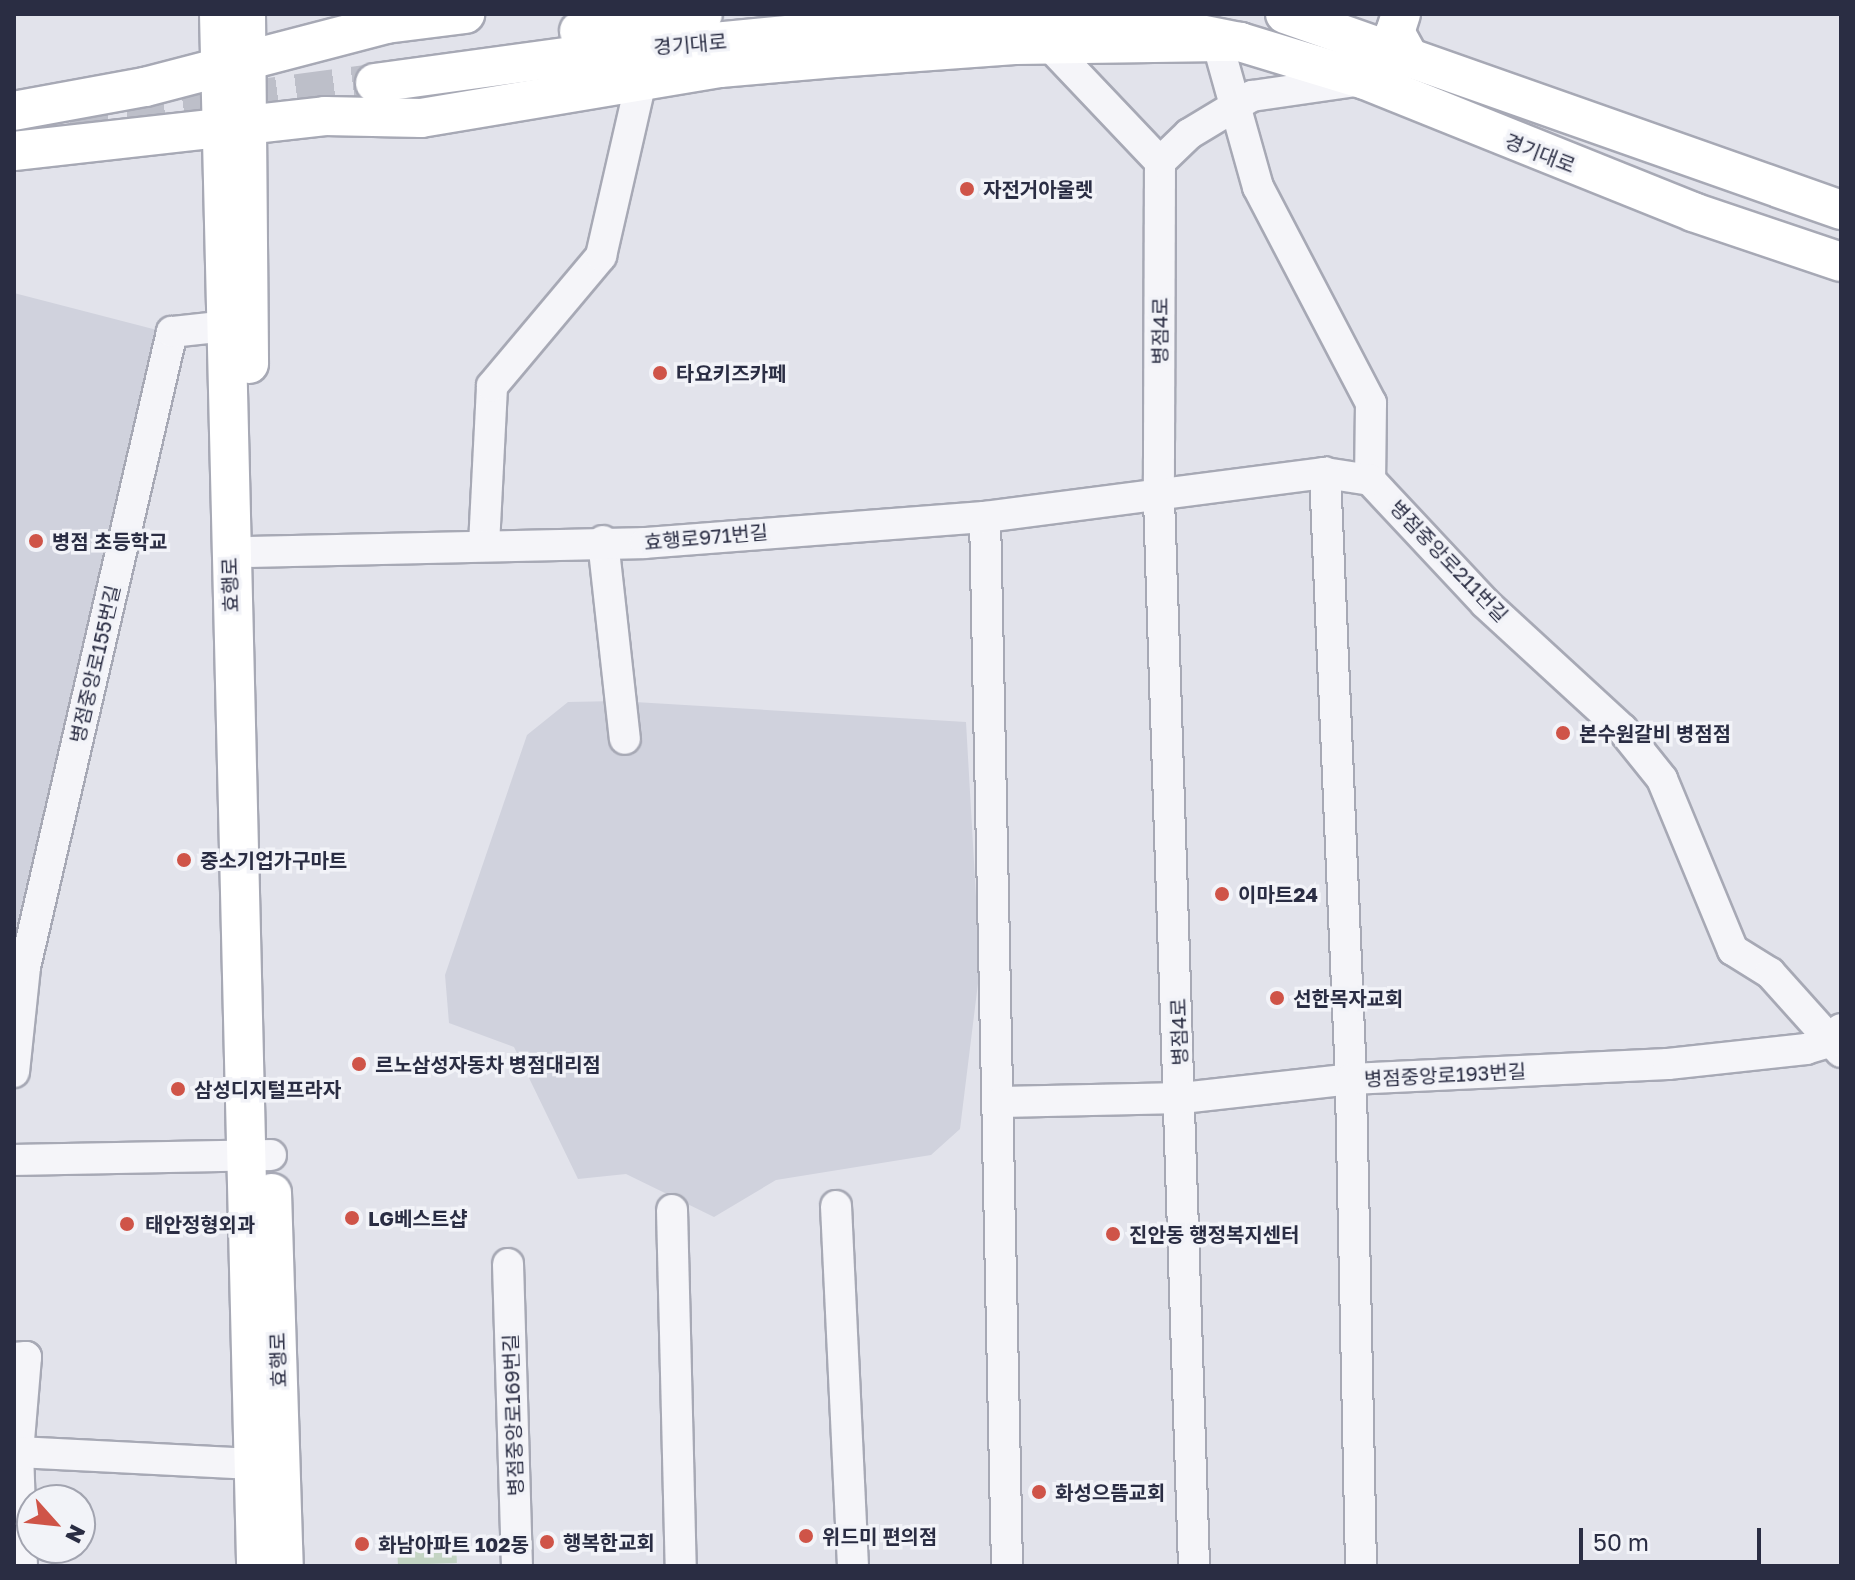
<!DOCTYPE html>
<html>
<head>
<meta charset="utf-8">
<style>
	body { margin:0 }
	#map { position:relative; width:1855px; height:1580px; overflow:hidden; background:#e2e3eb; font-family:"Golos Text","Noto Sans KR",sans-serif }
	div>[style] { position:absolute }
	.built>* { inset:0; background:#d0d2dd }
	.green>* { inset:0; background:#c3d4c3; transform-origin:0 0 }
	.major-tunnel>* { height:38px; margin-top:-19px; transform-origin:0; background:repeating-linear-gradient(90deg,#bdbfc9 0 38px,transparent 0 57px) }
	.roads { filter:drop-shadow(2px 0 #a7a9b5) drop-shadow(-2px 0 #a7a9b5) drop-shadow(0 2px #a7a9b5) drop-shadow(0 -2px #a7a9b5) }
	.minor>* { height:30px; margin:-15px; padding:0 15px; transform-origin:15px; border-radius:15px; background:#f5f5f9 }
	.major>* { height:38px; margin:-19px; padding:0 19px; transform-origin:19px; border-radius:19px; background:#fff }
	.dots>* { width:22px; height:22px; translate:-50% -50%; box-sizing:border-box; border:4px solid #f2f3f8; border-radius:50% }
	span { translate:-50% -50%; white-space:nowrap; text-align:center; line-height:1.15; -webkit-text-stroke:7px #f2f3f8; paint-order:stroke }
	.street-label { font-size:20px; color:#2a2d43 }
	.poi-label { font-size:20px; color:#2a2d43; font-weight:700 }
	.left { translate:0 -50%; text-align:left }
	.frame { position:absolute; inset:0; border:16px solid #2a2d43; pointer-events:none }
	.north { position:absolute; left:16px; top:1484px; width:80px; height:80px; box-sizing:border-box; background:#f2f3f8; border:2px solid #a2a4b0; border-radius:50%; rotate:117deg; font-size:22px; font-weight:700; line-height:32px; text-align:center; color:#2a2d43 }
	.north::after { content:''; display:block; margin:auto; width:28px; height:36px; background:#cf5448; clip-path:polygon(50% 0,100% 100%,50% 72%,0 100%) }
	.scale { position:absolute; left:1579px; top:1528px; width:182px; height:36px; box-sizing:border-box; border:4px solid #2a2d43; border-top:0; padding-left:10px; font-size:24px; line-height:28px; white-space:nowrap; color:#2a2d43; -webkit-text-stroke:6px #f2f3f8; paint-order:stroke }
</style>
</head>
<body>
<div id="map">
	<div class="built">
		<i style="clip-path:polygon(14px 293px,157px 330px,14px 937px)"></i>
		<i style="clip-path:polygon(618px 701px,966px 722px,980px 967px,960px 1129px,931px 1155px,776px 1180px,714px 1217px,626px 1174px,578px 1179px,514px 1047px,449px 1023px,445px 975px,527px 735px,568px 702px)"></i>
	</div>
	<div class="green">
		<i style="left:456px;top:1538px;width:25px;height:59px;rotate:88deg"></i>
	</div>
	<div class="major-tunnel">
		<i style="left:14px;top:131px;width:364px;rotate:-7.6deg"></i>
	</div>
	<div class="roads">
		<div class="minor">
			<i style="left:1215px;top:34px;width:159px;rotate:74.3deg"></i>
			<i style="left:1258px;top:187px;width:244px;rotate:62.4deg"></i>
			<i style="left:1371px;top:403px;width:77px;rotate:90.7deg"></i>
			<i style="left:1370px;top:480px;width:168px;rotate:46.9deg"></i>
			<i style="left:1485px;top:603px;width:186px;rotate:42.6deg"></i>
			<i style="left:1622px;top:729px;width:64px;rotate:51.3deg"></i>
			<i style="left:1662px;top:779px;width:185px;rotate:67.5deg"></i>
			<i style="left:1733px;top:950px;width:44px;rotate:31.9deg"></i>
			<i style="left:1770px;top:973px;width:106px;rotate:48.1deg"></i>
			<i style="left:1049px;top:45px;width:161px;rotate:46.5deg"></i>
			<i style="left:1160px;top:162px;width:337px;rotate:90.2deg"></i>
			<i style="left:1159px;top:499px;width:1068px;rotate:88.12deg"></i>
			<i style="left:1160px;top:162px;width:40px;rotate:-44deg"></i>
			<i style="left:1189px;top:134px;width:74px;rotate:-31.1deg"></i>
			<i style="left:1252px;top:96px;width:112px;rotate:-8.2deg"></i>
			<i style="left:985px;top:517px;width:1049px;rotate:88.8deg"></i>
			<i style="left:603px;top:541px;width:199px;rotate:83.7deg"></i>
			<i style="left:484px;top:545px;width:159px;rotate:-87.1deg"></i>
			<i style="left:492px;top:386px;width:170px;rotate:-50deg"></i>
			<i style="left:601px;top:256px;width:180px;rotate:-77.1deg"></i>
			<i style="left:252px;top:552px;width:393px;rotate:-1.3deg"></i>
			<i style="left:645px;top:543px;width:341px;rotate:-4.4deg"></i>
			<i style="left:985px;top:517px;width:343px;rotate:-7.4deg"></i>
			<i style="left:1325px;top:473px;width:46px;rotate:8.8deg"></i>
			<i style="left:14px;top:1072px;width:106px;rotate:-84deg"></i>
			<i style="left:25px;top:967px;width:652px;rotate:-76.97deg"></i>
			<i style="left:172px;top:332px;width:74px;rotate:-6.2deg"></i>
			<i style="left:1001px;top:1102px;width:181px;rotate:-1.3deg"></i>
			<i style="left:1182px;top:1098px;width:170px;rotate:-6.4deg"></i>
			<i style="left:1351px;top:1079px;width:607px;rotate:-92.46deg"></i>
			<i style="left:14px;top:1160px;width:257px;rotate:-1.1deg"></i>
			<i style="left:836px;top:1206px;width:360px;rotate:87.3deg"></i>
			<i style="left:672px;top:1210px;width:356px;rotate:88.6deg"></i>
			<i style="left:508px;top:1264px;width:302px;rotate:88.3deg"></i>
			<i style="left:14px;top:1358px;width:12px;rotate:-5deg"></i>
			<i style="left:26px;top:1357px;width:95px;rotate:94.8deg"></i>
			<i style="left:18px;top:1452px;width:114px;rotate:88deg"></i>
			<i style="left:18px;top:1452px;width:235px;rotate:2.9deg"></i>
			<i style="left:1361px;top:1566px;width:487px;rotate:-91.2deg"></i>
			<i style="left:1351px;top:1079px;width:317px;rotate:-2.7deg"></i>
			<i style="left:1668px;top:1064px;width:139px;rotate:-6.2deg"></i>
			<i style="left:1806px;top:1049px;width:27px;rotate:-17deg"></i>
			<i style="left:1832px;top:1041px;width:15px;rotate:-53deg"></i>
		</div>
		<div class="major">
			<i style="left:219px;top:14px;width:1552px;rotate:88.63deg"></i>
			<i style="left:246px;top:14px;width:350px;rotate:89.5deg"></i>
			<i style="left:1011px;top:14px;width:99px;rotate:1.2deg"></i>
			<i style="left:1110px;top:16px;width:133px;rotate:11.3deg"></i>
			<i style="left:1240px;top:42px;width:131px;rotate:16.9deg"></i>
			<i style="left:1365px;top:80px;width:354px;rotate:21.9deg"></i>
			<i style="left:1693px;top:212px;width:156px;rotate:18.7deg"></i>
			<i style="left:1285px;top:14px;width:590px;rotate:19.42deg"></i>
			<i style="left:1401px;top:14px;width:19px;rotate:108deg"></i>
			<i style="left:1395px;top:32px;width:29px;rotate:61deg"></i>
			<i style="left:579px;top:31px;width:125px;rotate:-7.8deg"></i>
			<i style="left:375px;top:83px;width:215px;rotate:-7.8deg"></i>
			<i style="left:588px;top:54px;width:419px;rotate:-5.5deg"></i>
			<i style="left:14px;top:111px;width:133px;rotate:-10.4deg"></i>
			<i style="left:145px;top:87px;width:249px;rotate:-14.6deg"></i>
			<i style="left:386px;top:24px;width:80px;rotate:-7.2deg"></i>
			<i style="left:14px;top:151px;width:313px;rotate:-6.4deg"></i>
			<i style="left:325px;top:116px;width:96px;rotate:1.2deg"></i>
			<i style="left:421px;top:118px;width:303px;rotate:-9.5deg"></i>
			<i style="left:720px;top:68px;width:115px;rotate:-5deg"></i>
			<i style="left:835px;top:58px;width:180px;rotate:-4.1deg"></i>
			<i style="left:1015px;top:45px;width:225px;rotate:-0.8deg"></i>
			<i style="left:272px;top:1193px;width:373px;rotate:88.2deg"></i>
		</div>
	</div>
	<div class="dots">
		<i style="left:967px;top:189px;background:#cf5448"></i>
		<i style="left:660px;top:373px;background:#cf5448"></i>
		<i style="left:36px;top:541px;background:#cf5448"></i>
		<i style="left:1563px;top:733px;background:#cf5448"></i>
		<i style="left:184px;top:860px;background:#cf5448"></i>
		<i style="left:1222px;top:894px;background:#cf5448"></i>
		<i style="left:1277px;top:998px;background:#cf5448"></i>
		<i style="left:359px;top:1064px;background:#cf5448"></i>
		<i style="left:178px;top:1089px;background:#cf5448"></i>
		<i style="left:352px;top:1218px;background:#cf5448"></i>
		<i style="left:127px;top:1224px;background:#cf5448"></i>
		<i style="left:1113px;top:1234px;background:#cf5448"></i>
		<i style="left:1039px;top:1492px;background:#cf5448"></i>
		<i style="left:806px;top:1536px;background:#cf5448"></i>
		<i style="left:547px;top:1542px;background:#cf5448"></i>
		<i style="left:362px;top:1544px;background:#cf5448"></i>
	</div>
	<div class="street-label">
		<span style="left:690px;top:44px;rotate:-5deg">경기대로</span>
		<span style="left:1540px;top:153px;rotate:21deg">경기대로</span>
		<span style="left:1160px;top:331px;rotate:-90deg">병점4로</span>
		<span style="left:706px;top:537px;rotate:-5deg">효행로971번길</span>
		<span style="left:1449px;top:561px;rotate:46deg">병점중앙로211번길</span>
		<span style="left:230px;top:585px;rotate:-92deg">효행로</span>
		<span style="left:95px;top:664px;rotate:-77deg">병점중앙로155번길</span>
		<span style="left:1179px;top:1032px;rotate:-92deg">병점4로</span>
		<span style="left:1445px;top:1075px;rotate:-3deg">병점중앙로193번길</span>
		<span style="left:278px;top:1360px;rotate:-92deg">효행로</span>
		<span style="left:513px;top:1415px;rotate:-92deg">병점중앙로169번길</span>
	</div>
	<div class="poi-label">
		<span class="left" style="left:983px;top:189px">자전거아울렛</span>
		<span class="left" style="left:676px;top:373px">타요키즈카페</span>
		<span class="left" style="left:52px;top:541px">병점 초등학교</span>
		<span class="left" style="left:1579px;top:733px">본수원갈비 병점점</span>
		<span class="left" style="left:200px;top:860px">중소기업가구마트</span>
		<span class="left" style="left:1238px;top:894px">이마트24</span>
		<span class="left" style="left:1293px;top:998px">선한목자교회</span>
		<span class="left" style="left:375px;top:1064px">르노삼성자동차 병점대리점</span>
		<span class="left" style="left:194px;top:1089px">삼성디지털프라자</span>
		<span class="left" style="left:368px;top:1218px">LG베스트샵</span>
		<span class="left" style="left:145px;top:1224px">태안정형외과</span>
		<span class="left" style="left:1129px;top:1234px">진안동 행정복지센터</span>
		<span class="left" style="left:1055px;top:1492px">화성으뜸교회</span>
		<span class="left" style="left:822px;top:1536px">위드미 편의점</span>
		<span class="left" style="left:563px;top:1542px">행복한교회</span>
		<span class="left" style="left:378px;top:1544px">화남아파트 102동</span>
	</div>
	<div class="frame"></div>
	<div class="north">N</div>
	<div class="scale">50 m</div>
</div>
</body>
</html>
